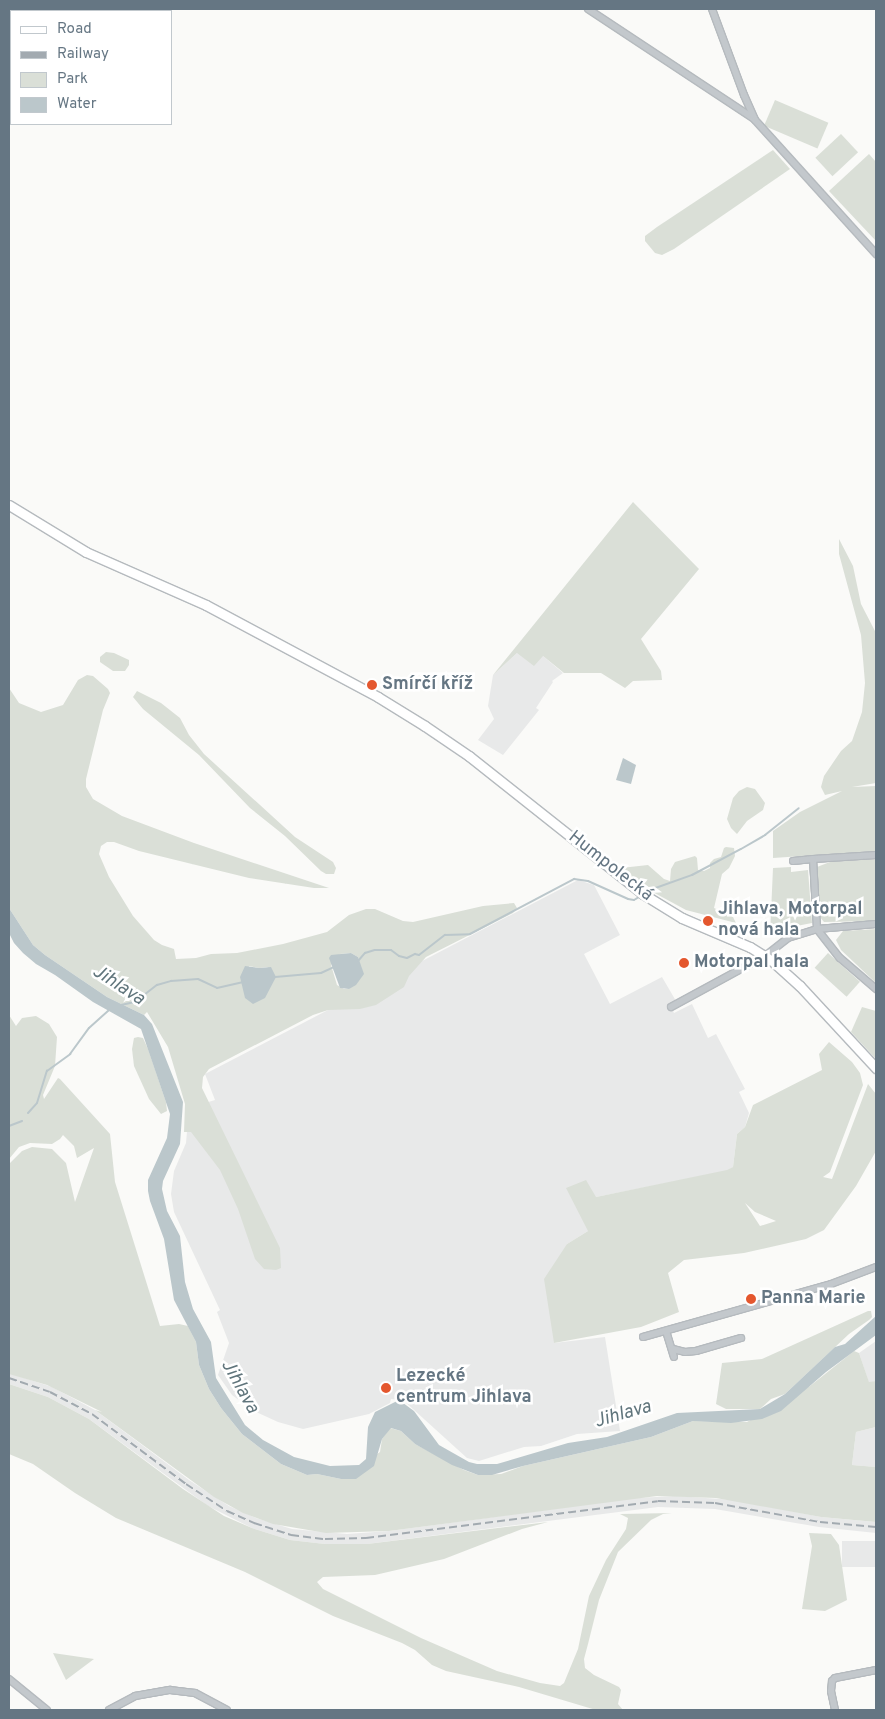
<!DOCTYPE html>
<html>
<head>
<meta charset="utf-8">
<style>
	body { margin:0 }
	#map { position:relative; width:885px; height:1719px; overflow:hidden; background:#fafaf8; font-family:Overpass,sans-serif }
	div>[style] { position:absolute }
	.built>* { inset:0; background:#e8e9e9; transform-origin:0 0 }
	.green>* { inset:0; background:#dadfd7; transform-origin:0 0 }
	.water>* { inset:0; background:#bbc7cb }
	.stream>* { height:2px; margin:-1px; padding:0 1px; transform-origin:1px; border-radius:1px; background:#bbc7cb }
	.roads { filter:drop-shadow(1px 0 #b5babe) drop-shadow(-1px 0 #b5babe) drop-shadow(0 1px #b5babe) drop-shadow(0 -1px #b5babe) }
	.minor>* { height:6px; margin:-3px; padding:0 3px; transform-origin:3px; border-radius:3px; background:#c3c8cc }
	.major>* { height:9px; margin:-4.5px; padding:0 4.5px; transform-origin:4.5px; border-radius:4.5px; background:#fff }
	.rail>* { height:2px; margin-top:-1px; transform-origin:0; background:repeating-linear-gradient(90deg,#a2aab0 0 8px,transparent 0 12px) }
	.dots>* { width:14px; height:14px; translate:-50% -50%; box-sizing:border-box; border:2px solid #fff; border-radius:50% }
	span { translate:-50% -50%; white-space:nowrap; text-align:center; line-height:1.15; -webkit-text-stroke:5px #fff; paint-order:stroke }
	.poi-label { font-size:18px; color:#657683; font-weight:700 }
	.left { translate:0 -50%; text-align:left }
	.street-label { font-size:18px; color:#657683 }
	.water-label { font-size:19px; color:#60757c; font-style:italic }
	.frame { position:absolute; inset:0; border:10px solid #657683; pointer-events:none }
	.legend { position:absolute; left:10px; top:10px; width:162px; height:115px; box-sizing:border-box; background:#fff; border:1px solid #c1c8cd; margin:0; padding:6px 9px; list-style:none; font-size:15px; color:#657683 }
	.legend li { display:flex; align-items:center; gap:10px; height:25px }
	.legend b { width:25px; border:1px solid #c1c8cd }
</style>
</head>
<body>
<div id="map">
	<div class="built">
		<i style="clip-path:polygon(517px 653px,543px 656px,563px 673px,552px 681px,553px 682px,536px 708px,539px 710px,503px 755px,478px 740px,494px 719px,488px 706px,493px 675px)"></i>
		<i style="clip-path:polygon(578px 880px,594px 885px,620px 935px,584px 954px,610px 1004px,662px 977px,676px 1001px,670px 1004px,674px 1013px,692px 1004px,708px 1038px,716px 1034px,745px 1089px,739px 1092px,749px 1113px,745px 1127px,737px 1134px,733px 1167px,727px 1171px,596px 1197px,588px 1231px,567px 1244px,554px 1343px,605px 1337px,620px 1431px,577px 1434px,541px 1446px,524px 1447px,479px 1461px,467px 1458px,403px 1400px,391px 1399px,390px 1403px,369px 1414px,303px 1429px,278px 1422px,252px 1410px,232px 1395px,218px 1375px,229px 1343px,217px 1312px,220px 1310px,174px 1212px,171px 1194px,174px 1171px,186px 1143px,189px 1108px,215px 1100px,205px 1074px)"></i>
		<i style="clip-path:polygon(876px 1341px,876px 1381px,869px 1383px,859px 1353px)"></i>
		<i style="clip-path:polygon(9px 1373px,52px 1387px,95px 1410px,189px 1480px,229px 1506px,256px 1518px,292px 1529px,347px 1534px,389px 1531px,635px 1498px,676px 1496px,735px 1500px,821px 1517px,876px 1522px,876px 1533px,819px 1527px,715px 1509px,658px 1507px,367px 1544px,325px 1544px,290px 1540px,252px 1528px,208px 1506px,89px 1419px,48px 1397px,9px 1384px)"></i>
		<i style="clip-path:polygon(876px 1427px,876px 1467px,852px 1465px,856px 1432px)"></i>
		<i style="left:876px;top:1541px;width:26px;height:34px;rotate:90deg"></i>
	</div>
	<div class="green">
		<i style="left:775px;top:100px;width:58px;height:28px;rotate:23deg"></i>
		<i style="left:841px;top:134px;width:25px;height:35px;rotate:47deg"></i>
		<i style="clip-path:polygon(773px 150px,790px 169px,674px 249px,662px 255px,655px 253px,645px 241px,645px 236px,657px 227px)"></i>
		<i style="clip-path:polygon(869px 154px,876px 162px,876px 241px,829px 191px)"></i>
		<i style="clip-path:polygon(633px 502px,699px 569px,641px 639px,661px 671px,662px 680px,633px 681px,625px 688px,601px 673px,564px 673px,543px 656px,534px 666px,517px 653px,493px 675px)"></i>
		<i style="clip-path:polygon(839px 539px,853px 566px,861px 604px,876px 633px,876px 783px,852px 787px,876px 786px,876px 851px,773px 858px,773px 831px,800px 812px,842px 791px,825px 795px,821px 787px,824px 776px,841px 751px,852px 741px,862px 712px,865px 683px,861px 635px,839px 554px)"></i>
		<i style="clip-path:polygon(106px 652px,114px 653px,129px 660px,129px 665px,125px 671px,113px 671px,100px 662px,100px 657px)"></i>
		<i style="clip-path:polygon(evenodd,87px 675px,93px 676px,108px 689px,110px 693px,103px 710px,86px 779px,86px 787px,93px 799px,122px 816px,194px 843px,329px 888px,314px 888px,249px 878px,139px 851px,114px 842px,107px 842px,101px 846px,99px 854px,109px 877px,133px 916px,154px 940px,162px 945px,174px 949px,176px 959px,196px 958px,211px 954px,237px 953px,283px 944px,327px 932px,349px 915px,366px 909px,375px 909px,403px 921px,413px 922px,483px 906px,514px 903px,517px 908px,513px 913px,426px 957px,409px 976px,404px 987px,376px 1005px,360px 1009px,328px 1010px,313px 1015px,209px 1069px,203px 1077px,202px 1088px,280px 1248px,281px 1268px,276px 1270px,264px 1269px,255px 1259px,238px 1209px,220px 1170px,191px 1132px,184px 1132px,185px 1104px,168px 1047px,147px 1012px,144px 1015px,107px 997px,45px 955px,33px 945px,9px 908px,9px 688px,19px 703px,41px 712px,63px 705px,78px 680px,87px 675px,351px 953px,358px 957px,359px 961px,349px 989px,344px 989px,337px 985px,331px 965px,340px 954px,351px 953px,87px 675px,249px 966px,259px 968px,268px 967px,245px 998px,249px 966px)"></i>
		<i style="clip-path:polygon(137px 691px,161px 703px,180px 718px,189px 735px,204px 754px,295px 837px,333px 862px,336px 868px,334px 874px,326px 874px,321px 871px,285px 836px,250px 808px,199px 755px,143px 709px,133px 697px)"></i>
		<i style="clip-path:polygon(747px 787px,755px 789px,765px 803px,763px 810px,747px 821px,737px 834px,731px 828px,727px 819px,733px 798px,739px 791px)"></i>
		<i style="clip-path:polygon(726px 847px,734px 848px,735px 856px,729px 868px,722px 874px,714px 908px,733px 917px,736px 923px,686px 910px,638px 884px,621px 868px,648px 865px,664px 879px,670px 881px,671px 869px,675px 862px,695px 856px,697px 858px,698px 870px,704px 871px,710px 868px,710px 863px,714px 859px,721px 857px,724px 848px)"></i>
		<i style="clip-path:polygon(876px 859px,876px 921px,824px 922px,820px 917px,817px 867px,830px 862px)"></i>
		<i style="clip-path:polygon(791px 867px,791px 872px,808px 870px,812px 923px,786px 928px,786px 931px,770px 935px,773px 868px)"></i>
		<i style="clip-path:polygon(876px 929px,876px 983px,841px 950px,836px 940px,843px 931px)"></i>
		<i style="left:828px;top:953px;width:43px;height:20px;rotate:42deg"></i>
		<i style="clip-path:polygon(862px 1007px,876px 1011px,876px 1059px,851px 1032px)"></i>
		<i style="clip-path:polygon(9px 1015px,16px 1026px,22px 1018px,36px 1016px,49px 1024px,57px 1037px,55px 1066px,43px 1095px,44px 1099px,58px 1078px,60px 1079px,110px 1134px,115px 1182px,160px 1326px,179px 1324px,188px 1326px,196px 1342px,199px 1365px,209px 1389px,221px 1408px,242px 1434px,281px 1464px,307px 1475px,317px 1474px,341px 1479px,380px 1452px,382px 1439px,390px 1428px,401px 1431px,415px 1444px,464px 1470px,478px 1475px,501px 1474px,523px 1466px,651px 1437px,693px 1421px,747px 1422px,810px 1386px,854px 1351px,859px 1353px,869px 1382px,876px 1381px,876px 1427px,856px 1432px,852px 1465px,876px 1467px,876px 1522px,821px 1517px,716px 1498px,657px 1496px,389px 1531px,326px 1533px,273px 1524px,243px 1513px,214px 1497px,95px 1410px,102px 1412px,47px 1385px,9px 1374px,9px 1164px,22px 1151px,32px 1147px,52px 1149px,66px 1163px,75px 1202px,94px 1148px,77px 1158px,74px 1146px,63px 1135px,60px 1139px,52px 1144px,30px 1143px,19px 1147px,9px 1159px)"></i>
		<i style="clip-path:polygon(138px 1037px,143px 1038px,148px 1049px,166px 1102px,167px 1111px,161px 1114px,149px 1099px,134px 1066px,132px 1049px,134px 1038px)"></i>
		<i style="clip-path:polygon(evenodd,829px 1042px,852px 1062px,860px 1073px,863px 1085px,830px 1172px,823px 1177px,832px 1179px,868px 1084px,876px 1094px,876px 1151px,856px 1186px,824px 1230px,806px 1239px,744px 1253px,684px 1260px,668px 1273px,679px 1312px,641px 1327px,554px 1343px,544px 1279px,567px 1244px,588px 1231px,566px 1188px,586px 1180px,596px 1197px,727px 1170px,733px 1167px,737px 1134px,745px 1127px,753px 1105px,822px 1070px,819px 1054px,829px 1042px,745px 1203px,755px 1212px,776px 1221px,760px 1226px,745px 1203px)"></i>
		<i style="clip-path:polygon(868px 1311px,871px 1311px,872px 1317px,869px 1320px,849px 1334px,785px 1394px,771px 1399px,760px 1409px,726px 1409px,716px 1404px,722px 1363px,762px 1359px)"></i>
		<i style="clip-path:polygon(9px 1384px,48px 1397px,89px 1419px,183px 1489px,224px 1516px,252px 1528px,290px 1540px,325px 1544px,367px 1544px,548px 1522px,522px 1529px,444px 1559px,375px 1575px,323px 1577px,317px 1582px,323px 1589px,421px 1638px,497px 1671px,540px 1683px,560px 1686px,564px 1683px,578px 1649px,589px 1596px,606px 1560px,626px 1529px,628px 1518px,620px 1514px,672px 1513px,663px 1514px,651px 1520px,618px 1552px,599px 1600px,588px 1644px,584px 1659px,585px 1668px,594px 1675px,619px 1687px,621px 1690px,618px 1704px,623px 1710px,596px 1710px,519px 1687px,446px 1671px,432px 1665px,415px 1650px,402px 1643px,333px 1616px,245px 1572px,116px 1518px,75px 1493px,33px 1464px,9px 1454px)"></i>
		<i style="clip-path:polygon(809px 1533px,831px 1534px,839px 1545px,847px 1600px,825px 1611px,802px 1609px,812px 1546px)"></i>
		<i style="clip-path:polygon(53px 1653px,94px 1659px,66px 1680px)"></i>
	</div>
	<div class="water">
		<i style="clip-path:polygon(623px 758px,636px 765px,631px 784px,616px 780px)"></i>
		<i style="clip-path:polygon(9px 908px,33px 945px,45px 955px,107px 997px,144px 1015px,152px 1024px,183px 1102px,180px 1144px,163px 1181px,162px 1189px,167px 1211px,180px 1236px,185px 1282px,193px 1309px,211px 1342px,216px 1378px,245px 1425px,263px 1440px,294px 1457px,330px 1466px,359px 1465px,366px 1459px,368px 1427px,375px 1412px,399px 1400px,414px 1411px,439px 1445px,469px 1462px,477px 1464px,497px 1464px,568px 1443px,607px 1437px,677px 1413px,760px 1409px,785px 1394px,835px 1347px,845px 1344px,876px 1316px,876px 1335px,826px 1372px,781px 1411px,762px 1419px,731px 1423px,693px 1421px,651px 1437px,523px 1466px,492px 1475px,478px 1475px,452px 1465px,415px 1444px,401px 1431px,391px 1428px,382px 1439px,374px 1466px,356px 1479px,341px 1479px,317px 1474px,307px 1475px,281px 1464px,242px 1434px,221px 1408px,209px 1389px,199px 1365px,196px 1342px,174px 1300px,164px 1239px,150px 1201px,148px 1191px,148px 1180px,167px 1138px,170px 1114px,141px 1029px,93px 1002px,55px 975px,36px 964px,23px 953px,14px 943px,9px 933px)"></i>
		<i style="clip-path:polygon(351px 953px,358px 957px,364px 974px,356px 985px,349px 989px,340px 988px,329px 958px,331px 955px)"></i>
		<i style="clip-path:polygon(245px 966px,259px 968px,271px 967px,276px 977px,265px 998px,253px 1004px,245px 998px,240px 977px)"></i>
	</div>
	<div class="stream">
		<i style="left:647px;top:891px;width:48px;rotate:-19.6deg"></i>
		<i style="left:692px;top:875px;width:55px;rotate:-28deg"></i>
		<i style="left:741px;top:849px;width:28px;rotate:-30deg"></i>
		<i style="left:765px;top:835px;width:43px;rotate:-38.5deg"></i>
		<i style="left:358px;top:961px;width:11px;rotate:-49deg"></i>
		<i style="left:365px;top:953px;width:10px;rotate:-17deg"></i>
		<i style="left:375px;top:950px;width:16px"></i>
		<i style="left:391px;top:950px;width:10px;rotate:37deg"></i>
		<i style="left:399px;top:956px;width:8px;rotate:14deg"></i>
		<i style="left:407px;top:958px;width:9px;rotate:-27deg"></i>
		<i style="left:415px;top:954px;width:4px;rotate:14deg"></i>
		<i style="left:419px;top:955px;width:33px;rotate:-38deg"></i>
		<i style="left:445px;top:935px;width:25px;rotate:-2deg"></i>
		<i style="left:470px;top:934px;width:118px;rotate:-27.9deg"></i>
		<i style="left:574px;top:879px;width:14px;rotate:8deg"></i>
		<i style="left:588px;top:881px;width:44px;rotate:24.2deg"></i>
		<i style="left:628px;top:899px;width:6px;rotate:9deg"></i>
		<i style="left:634px;top:900px;width:6px;rotate:-31deg"></i>
		<i style="left:275px;top:977px;width:46px;rotate:-5deg"></i>
		<i style="left:321px;top:973px;width:14px;rotate:-25deg"></i>
		<i style="left:121px;top:1005px;width:14px;rotate:-12deg"></i>
		<i style="left:135px;top:1002px;width:28px;rotate:-38deg"></i>
		<i style="left:157px;top:985px;width:15px;rotate:-16deg"></i>
		<i style="left:171px;top:981px;width:27px;rotate:-4deg"></i>
		<i style="left:198px;top:979px;width:21px;rotate:25deg"></i>
		<i style="left:217px;top:988px;width:27px;rotate:-13deg"></i>
		<i style="left:28px;top:1113px;width:13px;rotate:-48deg"></i>
		<i style="left:37px;top:1103px;width:34px;rotate:-73deg"></i>
		<i style="left:47px;top:1071px;width:29px;rotate:-36deg"></i>
		<i style="left:70px;top:1054px;width:32px;rotate:-54deg"></i>
		<i style="left:89px;top:1028px;width:27px;rotate:-42deg"></i>
		<i style="left:9px;top:1126px;width:14px;rotate:-21deg"></i>
	</div>
	<div class="roads">
		<div class="minor">
			<i style="left:588px;top:9px;width:199px;rotate:33.5deg"></i>
			<i style="left:712px;top:9px;width:92px;rotate:69.6deg"></i>
			<i style="left:744px;top:95px;width:27px;rotate:66deg"></i>
			<i style="left:755px;top:120px;width:181px;rotate:47.9deg"></i>
			<i style="left:876px;top:855px;width:63px;rotate:176.4deg"></i>
			<i style="left:813px;top:859px;width:70px;rotate:86.7deg"></i>
			<i style="left:817px;top:929px;width:37px;rotate:52deg"></i>
			<i style="left:840px;top:958px;width:48px;rotate:40.7deg"></i>
			<i style="left:793px;top:861px;width:20px;rotate:-6deg"></i>
			<i style="left:671px;top:1007px;width:107px;rotate:-28.5deg"></i>
			<i style="left:765px;top:956px;width:29px;rotate:-38deg"></i>
			<i style="left:788px;top:938px;width:30px;rotate:-17deg"></i>
			<i style="left:817px;top:929px;width:59px;rotate:-4.8deg"></i>
			<i style="left:666px;top:1331px;width:27px;rotate:73deg"></i>
			<i style="left:643px;top:1337px;width:195px;rotate:-15.7deg"></i>
			<i style="left:831px;top:1284px;width:48px;rotate:-20.7deg"></i>
			<i style="left:673px;top:1349px;width:12px;rotate:14deg"></i>
			<i style="left:685px;top:1352px;width:11px;rotate:-5deg"></i>
			<i style="left:696px;top:1351px;width:47px;rotate:-16.1deg"></i>
			<i style="left:9px;top:1679px;width:49px;rotate:39.2deg"></i>
			<i style="left:109px;top:1710px;width:30px;rotate:-28deg"></i>
			<i style="left:135px;top:1696px;width:36px;rotate:-10deg"></i>
			<i style="left:170px;top:1690px;width:25px;rotate:7deg"></i>
			<i style="left:195px;top:1693px;width:36px;rotate:28deg"></i>
			<i style="left:835px;top:1710px;width:19px;rotate:-102deg"></i>
			<i style="left:831px;top:1691px;width:10px;rotate:-84deg"></i>
			<i style="left:832px;top:1681px;width:4px;rotate:-45deg"></i>
			<i style="left:835px;top:1678px;width:42px;rotate:-11deg"></i>
		</div>
		<div class="major">
			<i style="left:9px;top:505px;width:90px;rotate:31.4deg"></i>
			<i style="left:86px;top:552px;width:131px;rotate:23.8deg"></i>
			<i style="left:206px;top:605px;width:195px;rotate:28.1deg"></i>
			<i style="left:378px;top:697px;width:55px;rotate:31.7deg"></i>
			<i style="left:425px;top:726px;width:53px;rotate:34.3deg"></i>
			<i style="left:469px;top:756px;width:222px;rotate:38.4deg"></i>
			<i style="left:643px;top:894px;width:46px;rotate:31.6deg"></i>
			<i style="left:682px;top:918px;width:74px;rotate:23.1deg"></i>
			<i style="left:750px;top:947px;width:25px;rotate:32deg"></i>
			<i style="left:771px;top:960px;width:39px;rotate:42deg"></i>
			<i style="left:800px;top:986px;width:112px;rotate:47.2deg"></i>
		</div>
	</div>
	<div class="rail">
		<i style="left:9px;top:1378px;width:43px;rotate:18.9deg"></i>
		<i style="left:50px;top:1392px;width:47px;rotate:27.6deg"></i>
		<i style="left:92px;top:1414px;width:117px;rotate:36.7deg"></i>
		<i style="left:186px;top:1484px;width:49px;rotate:33.4deg"></i>
		<i style="left:227px;top:1511px;width:30px;rotate:24deg"></i>
		<i style="left:254px;top:1523px;width:39px;rotate:18deg"></i>
		<i style="left:291px;top:1535px;width:34px;rotate:7deg"></i>
		<i style="left:325px;top:1539px;width:41px;rotate:-1.4deg"></i>
		<i style="left:366px;top:1538px;width:294px;rotate:-7.2deg"></i>
		<i style="left:658px;top:1501px;width:57px;rotate:2deg"></i>
		<i style="left:715px;top:1503px;width:107px;rotate:10.3deg"></i>
		<i style="left:820px;top:1522px;width:56px;rotate:5.1deg"></i>
	</div>
	<div class="dots">
		<i style="left:372px;top:685px;background:#e4572e"></i>
		<i style="left:708px;top:921px;background:#e4572e"></i>
		<i style="left:684px;top:963px;background:#e4572e"></i>
		<i style="left:751px;top:1299px;background:#e4572e"></i>
		<i style="left:386px;top:1388px;background:#e4572e"></i>
	</div>
	<div class="poi-label">
		<span class="left" style="left:382px;top:685px">Smírčí kříž</span>
		<span class="left" style="left:718px;top:921px">Jihlava, Motorpal<br>nová hala</span>
		<span class="left" style="left:694px;top:963px">Motorpal hala</span>
		<span class="left" style="left:761px;top:1299px">Panna Marie</span>
		<span class="left" style="left:396px;top:1388px">Lezecké<br>centrum Jihlava</span>
	</div>
	<div class="street-label">
		<span style="left:610px;top:867px;rotate:38deg">Humpolecká</span>
	</div>
	<div class="water-label">
		<span style="left:118px;top:986px;rotate:33deg">Jihlava</span>
		<span style="left:239px;top:1387px;rotate:61deg">Jihlava</span>
		<span style="left:623px;top:1415px;rotate:-16deg">Jihlava</span>
	</div>
	<div class="frame"></div>
	<ul class="legend">
	<li><b style="height:6px;background:#fff"></b>Road</li>
	<li><b style="height:6px;background:#a2aab0"></b>Railway</li>
	<li><b style="height:14px;background:#dadfd7"></b>Park</li>
	<li><b style="height:14px;background:#bbc7cb"></b>Water</li>
	</ul>
</div>
</body>
</html>
